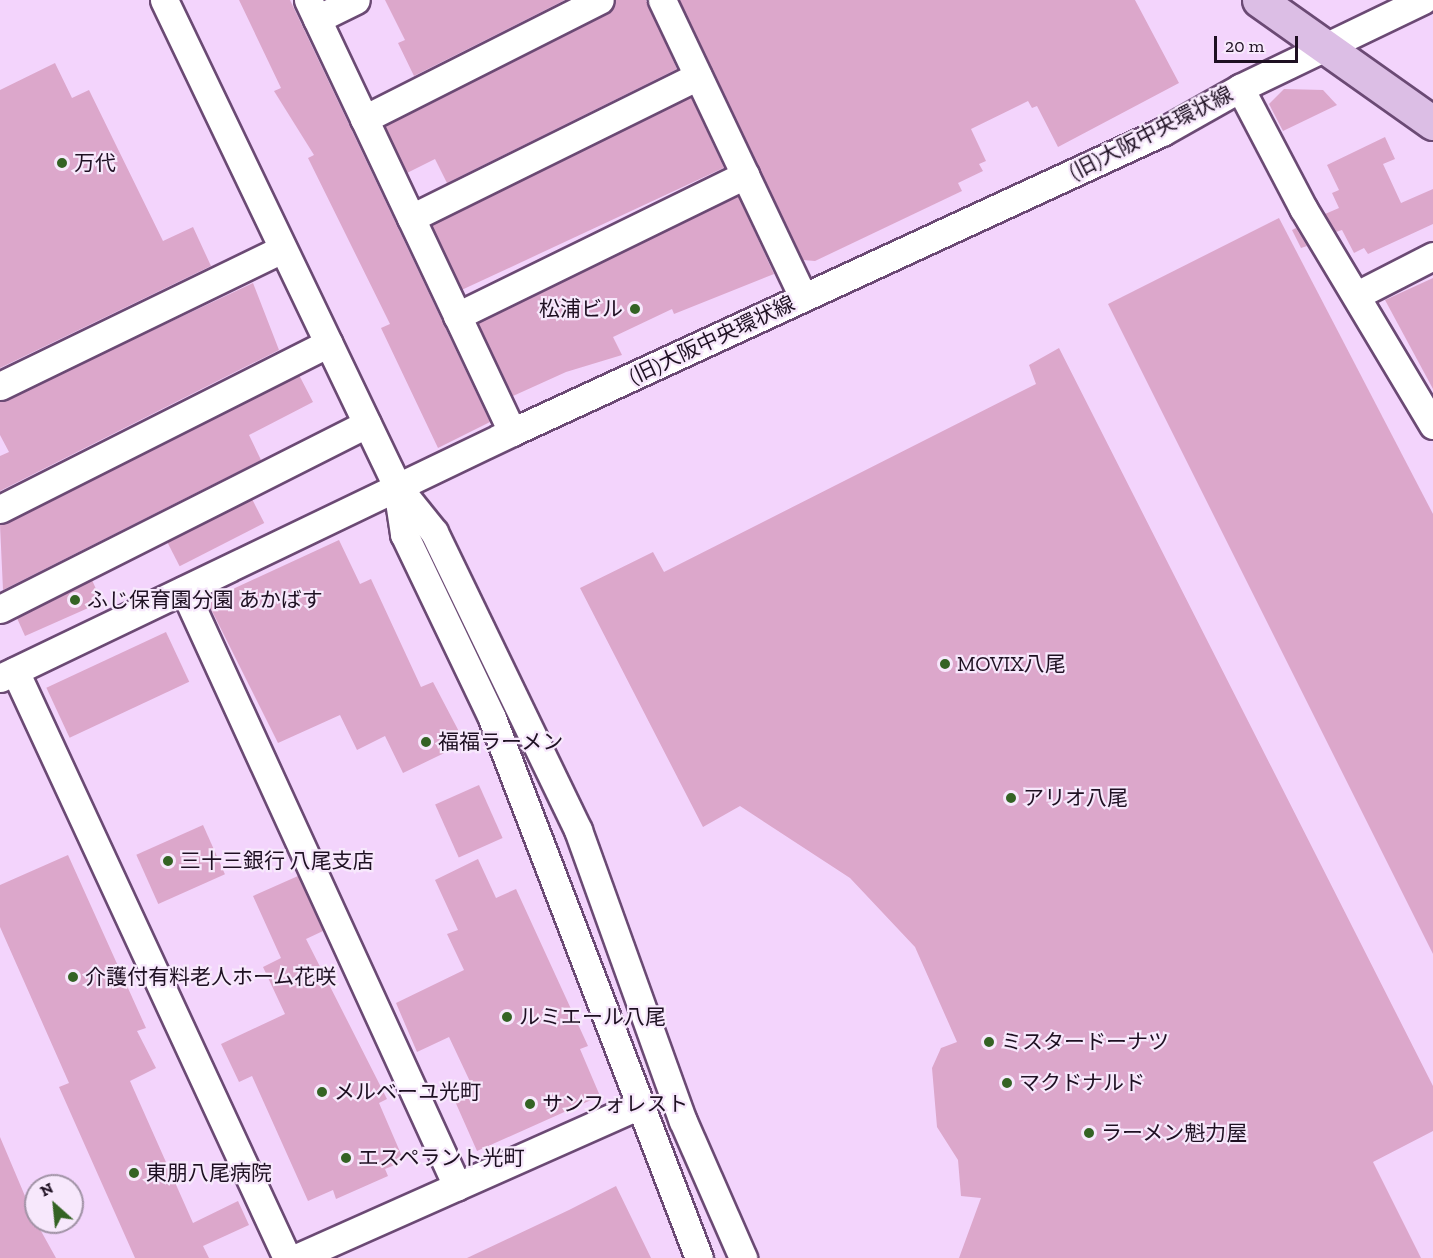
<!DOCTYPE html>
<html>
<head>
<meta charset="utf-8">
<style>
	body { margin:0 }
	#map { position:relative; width:1433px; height:1258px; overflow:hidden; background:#f3d4fc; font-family:"Zilla Slab","Noto Sans JP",serif }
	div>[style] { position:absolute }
	.building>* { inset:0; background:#dca7cb; transform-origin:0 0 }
	.roads { filter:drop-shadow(2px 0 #6b4a74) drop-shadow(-2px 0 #6b4a74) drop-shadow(0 2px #6b4a74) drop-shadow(0 -2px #6b4a74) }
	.minor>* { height:27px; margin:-13.5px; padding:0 13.5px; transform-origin:13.5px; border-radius:13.5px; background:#fff }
	.major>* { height:33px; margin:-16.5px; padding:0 16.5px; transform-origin:16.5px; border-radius:16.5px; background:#dcbee5 }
	.dots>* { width:16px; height:16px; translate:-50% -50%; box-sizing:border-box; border:3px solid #f7e8fc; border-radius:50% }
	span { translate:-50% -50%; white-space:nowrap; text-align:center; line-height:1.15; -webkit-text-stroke:4.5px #f7e8fc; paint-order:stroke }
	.street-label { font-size:21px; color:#1e1022 }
	.poi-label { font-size:21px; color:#1e1022 }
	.left { translate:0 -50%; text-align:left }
	.right { translate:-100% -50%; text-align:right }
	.north { position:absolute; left:24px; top:1174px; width:60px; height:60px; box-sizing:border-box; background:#f7e8fc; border:2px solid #a092a5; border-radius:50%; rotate:333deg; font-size:16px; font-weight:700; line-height:24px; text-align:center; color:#1e1022 }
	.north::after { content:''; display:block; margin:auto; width:21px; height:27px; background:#346324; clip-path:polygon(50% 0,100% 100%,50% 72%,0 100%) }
	.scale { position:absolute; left:1214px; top:36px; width:84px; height:27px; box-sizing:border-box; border:3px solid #1e1022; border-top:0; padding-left:8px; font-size:18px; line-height:21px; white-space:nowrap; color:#1e1022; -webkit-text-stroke:4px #f7e8fc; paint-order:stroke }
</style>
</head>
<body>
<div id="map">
	<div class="building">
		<i style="clip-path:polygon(239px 0,290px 0,490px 422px,438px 448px,381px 328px,390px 324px,308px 158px,314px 155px,274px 91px,281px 88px)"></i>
		<i style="clip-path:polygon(385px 0,565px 0,414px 76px,398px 43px,405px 40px)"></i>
		<i style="clip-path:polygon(616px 0,646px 0,677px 69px,447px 183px,435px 159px,407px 173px,385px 126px,607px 14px)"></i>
		<i style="clip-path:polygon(679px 0,1135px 0,1179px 83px,1058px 147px,1037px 106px,1032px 108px,1028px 101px,971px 129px,986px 161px,979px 164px,983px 171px,958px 183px,962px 191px,815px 261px,803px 260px)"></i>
		<i style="clip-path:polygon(55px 63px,72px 98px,89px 90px,163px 241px,193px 227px,211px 266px,0 368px,0 90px)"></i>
		<i style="clip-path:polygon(1284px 89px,1323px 90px,1337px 105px,1283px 131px,1269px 104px)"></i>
		<i style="left:691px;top:97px;width:78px;height:289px;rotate:65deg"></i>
		<i style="clip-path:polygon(1385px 137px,1395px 159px,1383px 164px,1401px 203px,1433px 189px,1433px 224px,1368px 254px,1364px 248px,1354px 253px,1342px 230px,1336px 232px,1325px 214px,1339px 208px,1332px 193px,1339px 190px,1327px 165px)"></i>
		<i style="clip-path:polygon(738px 196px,774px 274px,674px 314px,672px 309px,613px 337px,622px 355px,566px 372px,513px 396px,478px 323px)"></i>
		<i style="clip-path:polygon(1279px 218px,1433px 514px,1433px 954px,1108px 304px)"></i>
		<i style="clip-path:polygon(1296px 228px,1307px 246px,1301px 248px,1292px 230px)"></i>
		<i style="clip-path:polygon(1433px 278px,1433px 389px,1385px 300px)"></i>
		<i style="clip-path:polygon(253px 283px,279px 350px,0 491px,0 456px,9px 452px,0 435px,0 402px)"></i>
		<i style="clip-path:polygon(1059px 348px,1433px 1086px,1433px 1131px,1373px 1162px,1421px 1258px,959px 1258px,981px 1198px,961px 1196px,958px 1160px,937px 1127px,932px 1068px,941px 1048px,957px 1042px,915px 947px,850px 878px,740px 806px,703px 827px,580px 588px,653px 552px,664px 572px,1036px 384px,1029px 365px)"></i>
		<i style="clip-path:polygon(299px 375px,313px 402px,249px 435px,261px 460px,3px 590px,0 525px)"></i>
		<i style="left:252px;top:499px;width:27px;height:95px;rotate:63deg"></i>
		<i style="clip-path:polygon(339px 540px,360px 584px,371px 579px,421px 687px,433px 682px,465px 743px,403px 773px,385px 736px,357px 750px,340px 715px,278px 743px,207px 601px)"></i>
		<i style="left:92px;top:580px;width:24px;height:84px;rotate:66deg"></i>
		<i style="left:166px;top:632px;width:55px;height:132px;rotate:65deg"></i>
		<i style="left:479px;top:785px;width:58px;height:48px;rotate:66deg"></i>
		<i style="left:203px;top:825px;width:54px;height:73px;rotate:66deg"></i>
		<i style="clip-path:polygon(68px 855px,146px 1028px,137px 1031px,156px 1068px,130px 1081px,193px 1223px,238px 1201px,249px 1225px,203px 1246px,209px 1258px,135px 1258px,59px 1087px,69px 1083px,0 927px,0 885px)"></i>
		<i style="clip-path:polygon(478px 859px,496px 898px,516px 889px,588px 1046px,580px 1049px,600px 1096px,477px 1151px,454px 1099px,474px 1090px,449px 1037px,417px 1052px,396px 1003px,464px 970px,447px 934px,458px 930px,435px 880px)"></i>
		<i style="clip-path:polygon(298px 876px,323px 931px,306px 939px,387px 1099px,379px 1103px,404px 1161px,385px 1169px,388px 1176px,336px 1199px,333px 1190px,308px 1201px,252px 1076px,239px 1082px,221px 1044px,285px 1014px,263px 967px,281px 958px,253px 896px)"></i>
		<i style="clip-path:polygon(0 1137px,36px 1222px,56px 1258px,0 1258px)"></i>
		<i style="clip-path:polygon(616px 1186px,651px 1258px,467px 1258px,569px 1210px)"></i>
	</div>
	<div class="roads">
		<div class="minor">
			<i style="left:164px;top:0;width:539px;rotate:64.39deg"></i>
			<i style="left:397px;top:486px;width:59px;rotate:51.2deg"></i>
			<i style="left:434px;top:532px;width:331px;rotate:64.2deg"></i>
			<i style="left:578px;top:830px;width:309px;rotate:70.2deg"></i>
			<i style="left:683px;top:1121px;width:150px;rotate:66.3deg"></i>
			<i style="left:308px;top:0;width:478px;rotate:64.7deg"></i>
			<i style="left:662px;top:0;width:329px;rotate:64.6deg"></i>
			<i style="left:317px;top:19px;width:43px;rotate:-26deg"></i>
			<i style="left:1240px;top:88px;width:136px;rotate:62.3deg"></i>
			<i style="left:1303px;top:208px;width:253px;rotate:59.1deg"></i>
			<i style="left:364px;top:119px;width:264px;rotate:-26.8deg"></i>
			<i style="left:411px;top:218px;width:320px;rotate:-26.3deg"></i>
			<i style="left:1357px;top:295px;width:85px;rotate:-27.2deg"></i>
			<i style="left:457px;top:316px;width:321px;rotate:-26.1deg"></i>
			<i style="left:0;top:386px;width:314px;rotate:-25.9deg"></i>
			<i style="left:397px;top:488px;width:47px;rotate:81.3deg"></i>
			<i style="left:404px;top:534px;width:204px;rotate:64.4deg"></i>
			<i style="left:492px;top:718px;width:578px;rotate:69.03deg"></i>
			<i style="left:0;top:509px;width:368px;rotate:-26.8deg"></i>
			<i style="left:184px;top:590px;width:656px;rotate:65.39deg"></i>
			<i style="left:0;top:609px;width:411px;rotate:-26.8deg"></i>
			<i style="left:15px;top:671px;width:647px;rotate:65.14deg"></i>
			<i style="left:0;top:678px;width:568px;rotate:-25.66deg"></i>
			<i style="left:512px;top:432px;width:716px;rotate:-24.78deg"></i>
			<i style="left:1162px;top:132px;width:90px;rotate:-29.4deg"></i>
			<i style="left:1240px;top:88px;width:203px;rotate:-25.7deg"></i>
			<i style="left:296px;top:1258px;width:376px;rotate:-24deg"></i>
		</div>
		<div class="major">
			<i style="left:1259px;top:0;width:213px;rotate:35.3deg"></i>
		</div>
	</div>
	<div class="dots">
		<i style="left:62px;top:163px;background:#346324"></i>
		<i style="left:635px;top:309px;background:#346324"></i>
		<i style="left:75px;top:600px;background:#346324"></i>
		<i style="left:945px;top:664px;background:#346324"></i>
		<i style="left:426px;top:742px;background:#346324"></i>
		<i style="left:1011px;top:798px;background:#346324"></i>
		<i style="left:168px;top:861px;background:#346324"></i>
		<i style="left:73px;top:977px;background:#346324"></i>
		<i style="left:507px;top:1017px;background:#346324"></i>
		<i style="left:989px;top:1042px;background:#346324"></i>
		<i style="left:1007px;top:1083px;background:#346324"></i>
		<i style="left:322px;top:1092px;background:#346324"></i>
		<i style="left:530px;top:1104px;background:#346324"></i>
		<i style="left:1089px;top:1133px;background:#346324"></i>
		<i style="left:346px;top:1158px;background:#346324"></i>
		<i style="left:134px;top:1173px;background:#346324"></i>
	</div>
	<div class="street-label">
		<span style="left:1151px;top:133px;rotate:-27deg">(旧)大阪中央環状線</span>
		<span style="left:712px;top:340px;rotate:-25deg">(旧)大阪中央環状線</span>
	</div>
	<div class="poi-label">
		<span class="left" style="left:74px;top:163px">万代</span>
		<span class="right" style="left:623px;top:309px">松浦ビル</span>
		<span class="left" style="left:87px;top:600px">ふじ保育園分園 あかばす</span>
		<span class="left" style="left:957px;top:664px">MOVIX八尾</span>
		<span class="left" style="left:438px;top:742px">福福ラーメン</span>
		<span class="left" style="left:1023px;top:798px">アリオ八尾</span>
		<span class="left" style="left:180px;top:861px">三十三銀行 八尾支店</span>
		<span class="left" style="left:85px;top:977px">介護付有料老人ホーム花咲</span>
		<span class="left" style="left:519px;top:1017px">ルミエール八尾</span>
		<span class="left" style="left:1001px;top:1042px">ミスタードーナツ</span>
		<span class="left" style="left:1019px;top:1083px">マクドナルド</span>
		<span class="left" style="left:334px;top:1092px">メルベーユ光町</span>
		<span class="left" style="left:542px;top:1104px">サンフォレスト</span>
		<span class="left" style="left:1101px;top:1133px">ラーメン魁力屋</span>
		<span class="left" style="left:358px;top:1158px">エスペラント光町</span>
		<span class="left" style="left:146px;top:1173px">東朋八尾病院</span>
	</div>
	<div class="north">N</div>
	<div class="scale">20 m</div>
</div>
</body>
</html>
